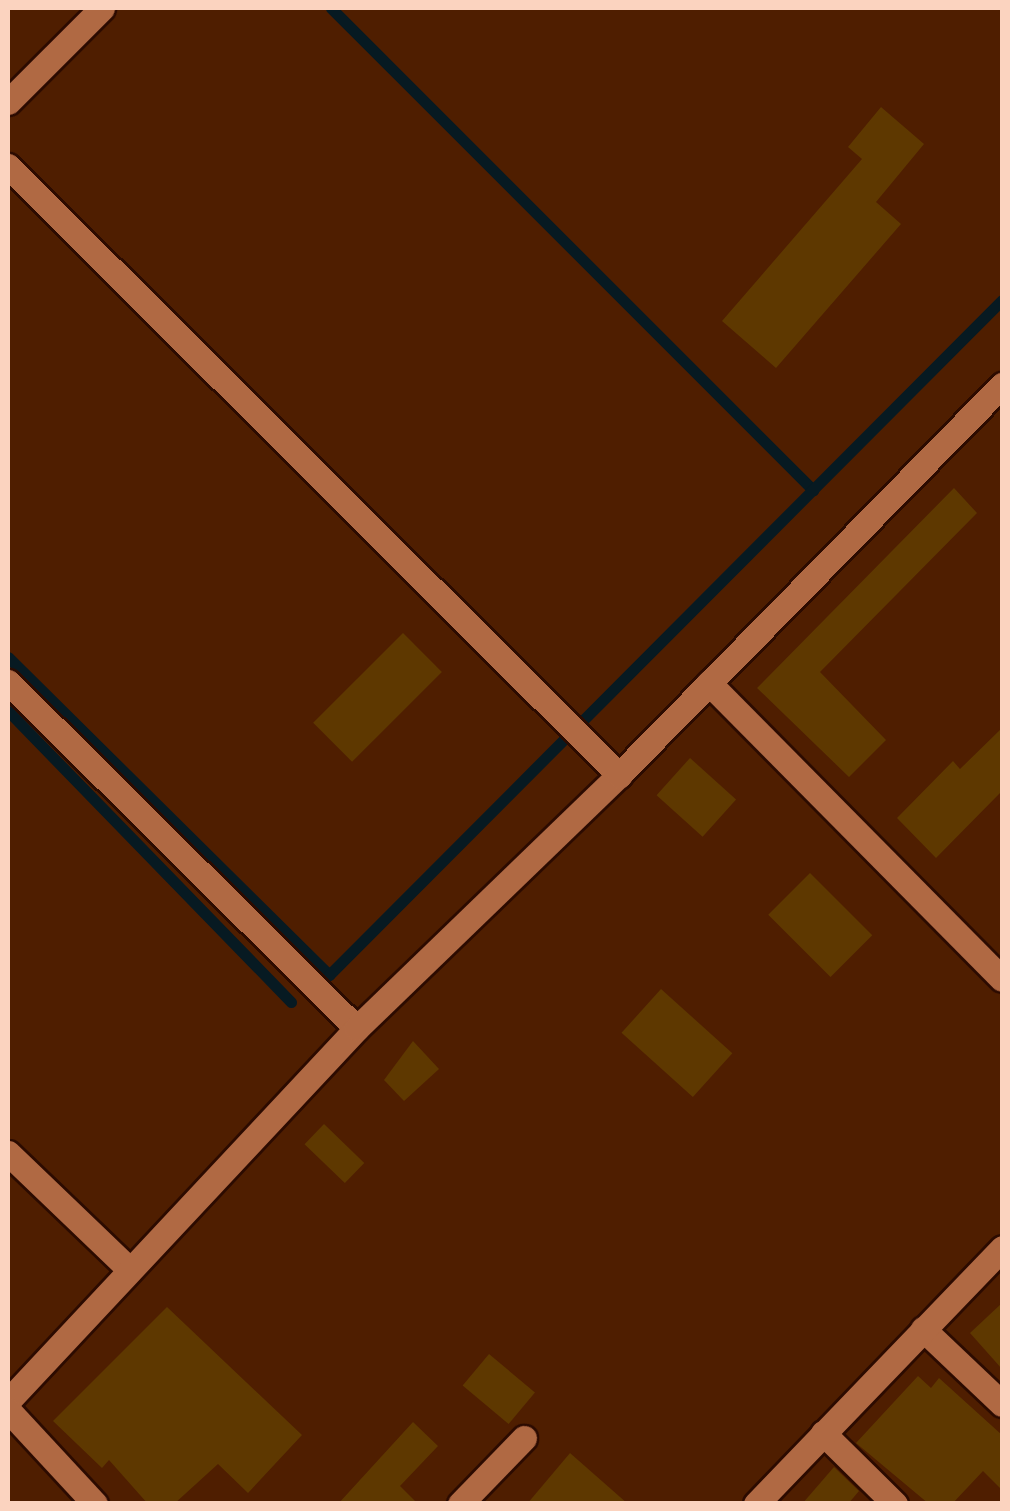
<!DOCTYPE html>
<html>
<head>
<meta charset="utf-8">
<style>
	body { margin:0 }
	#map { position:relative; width:1010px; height:1511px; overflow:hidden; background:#4f1e00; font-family:"Sofia Sans Condensed",sans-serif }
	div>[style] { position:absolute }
	.stream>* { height:11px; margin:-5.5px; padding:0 5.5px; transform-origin:5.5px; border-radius:5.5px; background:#071a22 }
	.building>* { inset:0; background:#5e3800; transform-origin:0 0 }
	.roads { filter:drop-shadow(2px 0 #2c0b00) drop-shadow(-2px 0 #2c0b00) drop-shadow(0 2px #2c0b00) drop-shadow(0 -2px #2c0b00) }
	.minor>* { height:25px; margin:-12.5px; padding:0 12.5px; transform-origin:12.5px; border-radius:12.5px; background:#b06943 }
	span { translate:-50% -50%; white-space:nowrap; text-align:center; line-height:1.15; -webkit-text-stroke:8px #290e01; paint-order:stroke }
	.frame { position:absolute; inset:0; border:10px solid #fbd3bf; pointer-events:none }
</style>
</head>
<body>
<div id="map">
	<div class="stream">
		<i style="left:331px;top:8px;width:682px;rotate:45deg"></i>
		<i style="left:8px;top:657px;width:452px;rotate:44.7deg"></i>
		<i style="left:329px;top:975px;width:953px;rotate:-45.09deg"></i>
		<i style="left:8px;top:711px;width:406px;rotate:45.8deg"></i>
	</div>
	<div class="building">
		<i style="clip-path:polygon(881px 107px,924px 144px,876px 202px,901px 224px,776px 368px,722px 321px,862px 159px,848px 147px)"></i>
		<i style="clip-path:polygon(954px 488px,977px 513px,820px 672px,886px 740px,849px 777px,757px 688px)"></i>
		<i style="left:403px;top:633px;width:55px;height:127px;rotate:45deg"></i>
		<i style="clip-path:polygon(1002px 728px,1002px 791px,936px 858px,897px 818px,953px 761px,960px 769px)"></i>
		<i style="left:690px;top:758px;width:62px;height:50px;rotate:42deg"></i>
		<i style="left:810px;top:873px;width:88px;height:59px;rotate:45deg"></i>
		<i style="left:661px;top:989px;width:96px;height:59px;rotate:42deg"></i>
		<i style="clip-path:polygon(413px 1041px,439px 1069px,404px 1101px,384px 1080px)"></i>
		<i style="left:324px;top:1124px;width:56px;height:28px;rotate:44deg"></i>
		<i style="clip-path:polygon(1002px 1303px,1002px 1369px,970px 1333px)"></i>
		<i style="clip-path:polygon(167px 1307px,302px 1435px,248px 1493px,218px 1464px,174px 1504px,148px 1504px,109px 1460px,102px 1468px,53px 1421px)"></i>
		<i style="left:489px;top:1354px;width:60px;height:41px;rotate:40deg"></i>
		<i style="clip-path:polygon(918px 1376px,931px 1388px,939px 1378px,1002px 1435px,1002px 1490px,983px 1471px,952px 1504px,929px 1504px,856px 1443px)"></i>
		<i style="clip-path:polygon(413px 1422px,438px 1446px,400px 1486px,418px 1504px,338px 1504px)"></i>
		<i style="clip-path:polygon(570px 1453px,628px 1504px,527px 1504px)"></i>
		<i style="clip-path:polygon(834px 1467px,859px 1491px,848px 1504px,802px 1504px)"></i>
	</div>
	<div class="roads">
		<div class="minor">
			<i style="left:8px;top:102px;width:133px;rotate:-45deg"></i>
			<i style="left:8px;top:166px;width:863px;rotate:44.91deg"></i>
			<i style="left:8px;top:682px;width:491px;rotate:44.8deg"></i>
			<i style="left:709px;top:683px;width:416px;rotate:45.3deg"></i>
			<i style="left:8px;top:1153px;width:168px;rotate:43.8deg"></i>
			<i style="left:923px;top:1329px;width:109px;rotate:43.5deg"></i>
			<i style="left:8px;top:1401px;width:511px;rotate:-46.9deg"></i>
			<i style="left:357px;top:1028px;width:364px;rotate:-44deg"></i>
			<i style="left:619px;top:775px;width:547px;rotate:-45.52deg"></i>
			<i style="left:8px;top:1410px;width:128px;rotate:47.2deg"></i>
			<i style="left:823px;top:1433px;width:101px;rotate:44.6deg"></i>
			<i style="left:460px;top:1504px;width:92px;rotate:-45.9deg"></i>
			<i style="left:756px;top:1504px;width:355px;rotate:-46.1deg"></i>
		</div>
	</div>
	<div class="frame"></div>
</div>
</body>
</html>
